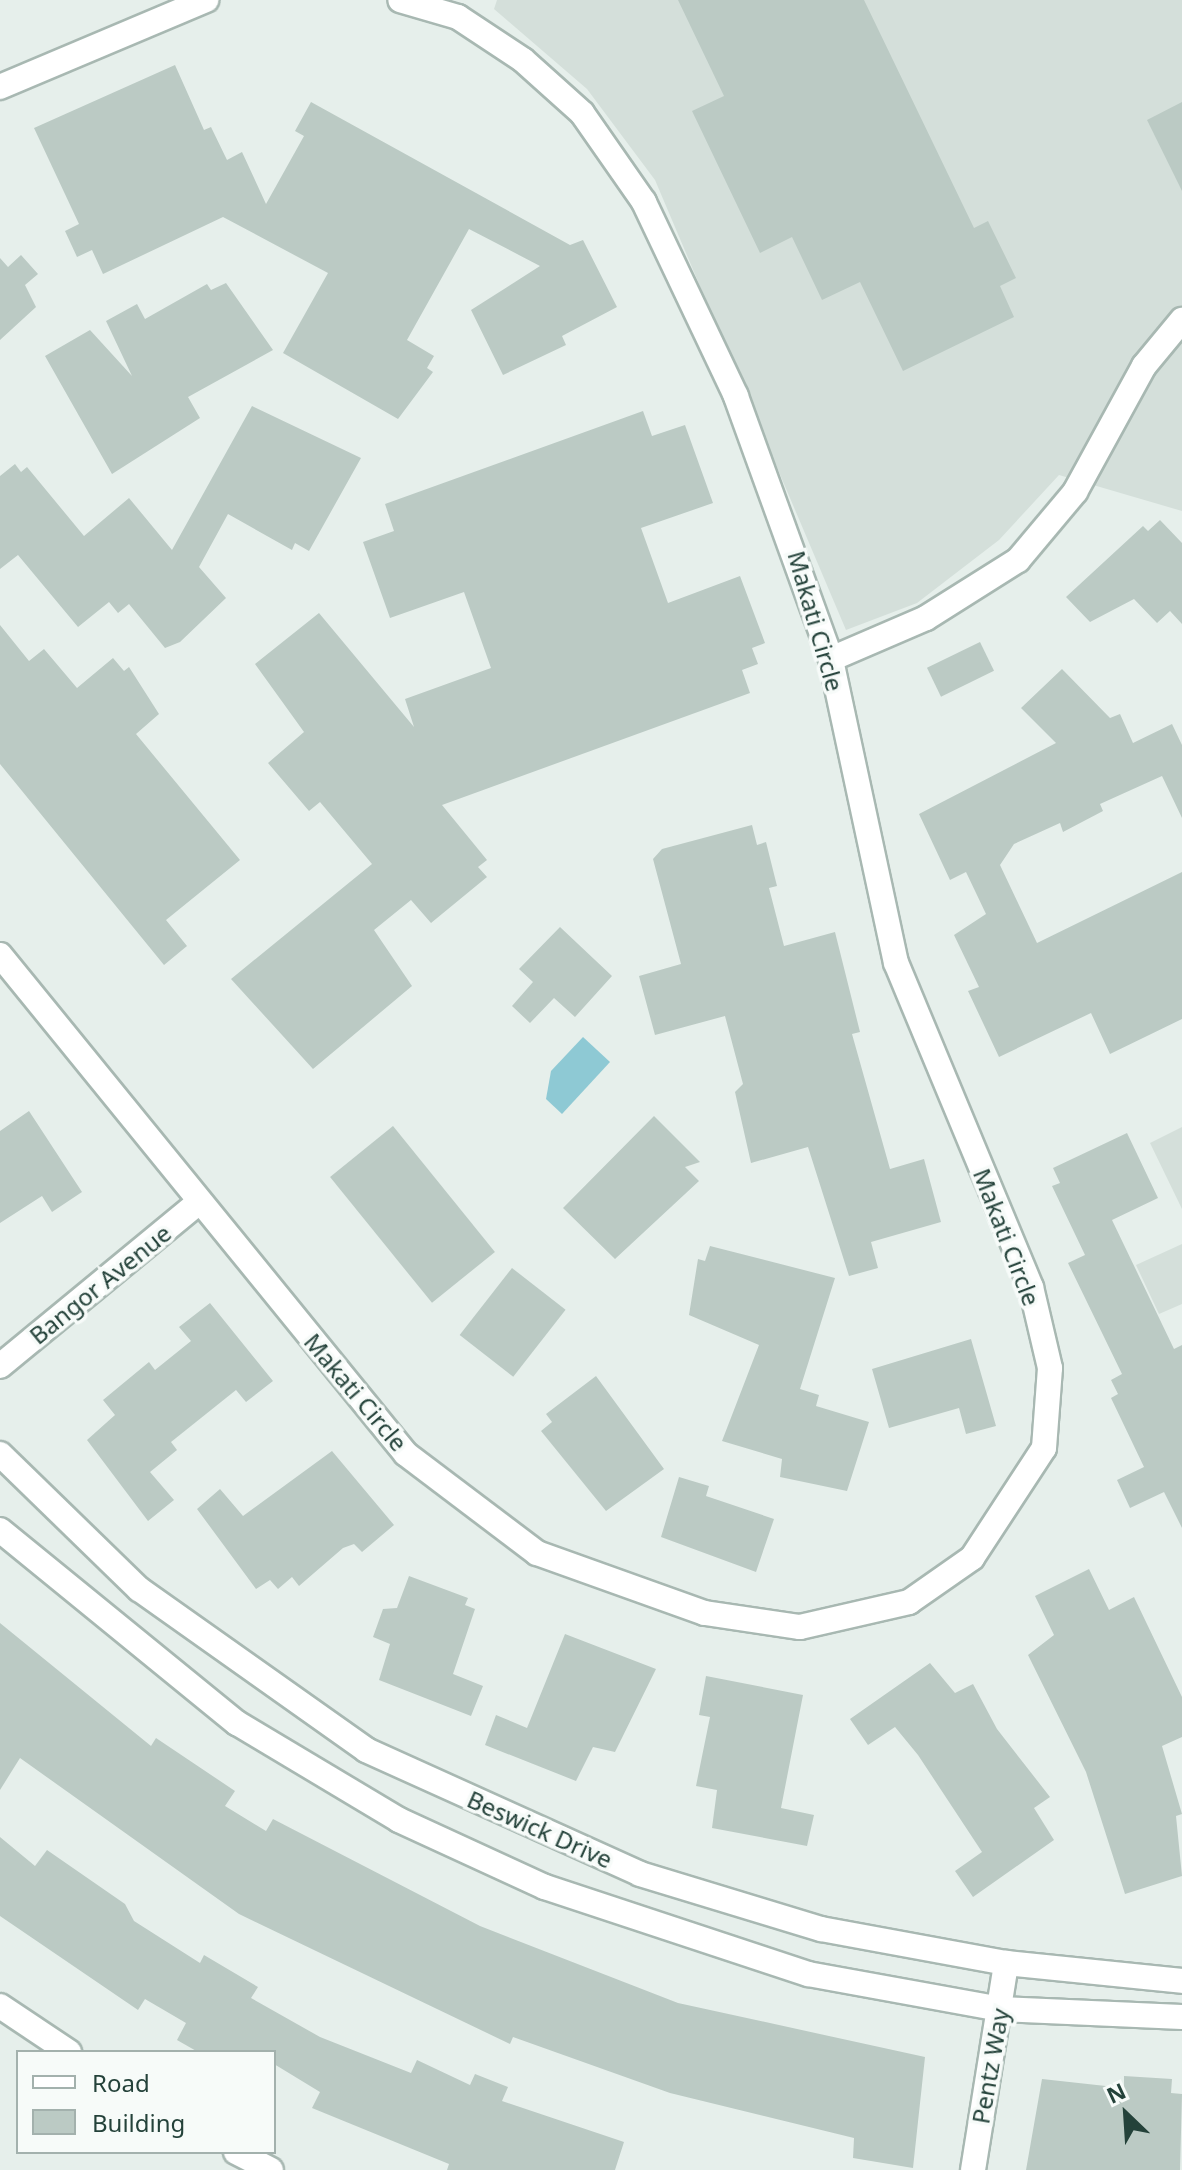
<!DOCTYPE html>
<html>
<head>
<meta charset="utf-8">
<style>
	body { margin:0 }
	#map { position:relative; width:1182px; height:2170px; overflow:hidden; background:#e6efeb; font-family:"Noto Sans",sans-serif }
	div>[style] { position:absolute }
	.built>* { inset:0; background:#d4dfda }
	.water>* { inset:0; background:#8ec9d4 }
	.building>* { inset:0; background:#bbcac4; transform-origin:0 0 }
	.roads { filter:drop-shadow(2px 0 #a8b8b2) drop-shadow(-2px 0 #a8b8b2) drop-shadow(0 2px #a8b8b2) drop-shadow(0 -2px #a8b8b2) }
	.minor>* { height:24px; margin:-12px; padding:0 12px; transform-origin:12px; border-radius:12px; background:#fff }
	span { translate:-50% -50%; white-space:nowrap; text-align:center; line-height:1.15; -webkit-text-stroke:7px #f7fbf9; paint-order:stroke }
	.street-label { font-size:24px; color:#24423a }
	.legend { position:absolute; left:16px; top:2050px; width:260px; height:104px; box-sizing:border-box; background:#f7fbf9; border:2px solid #a3b1ad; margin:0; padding:10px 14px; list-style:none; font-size:24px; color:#24423a }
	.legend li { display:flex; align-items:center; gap:16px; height:40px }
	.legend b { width:40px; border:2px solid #a3b1ad }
	.north { position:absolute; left:1086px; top:2074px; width:80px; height:80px; -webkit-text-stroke:6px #f7fbf9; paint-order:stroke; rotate:335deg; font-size:22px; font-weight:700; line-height:32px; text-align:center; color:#24423a }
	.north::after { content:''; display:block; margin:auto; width:28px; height:36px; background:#24423a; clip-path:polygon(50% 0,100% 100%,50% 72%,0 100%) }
</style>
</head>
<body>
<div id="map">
	<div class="built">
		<i style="clip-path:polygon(497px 0,1182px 0,1182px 511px,1059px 475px,999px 540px,917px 603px,846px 630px,655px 180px,587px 89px,494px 9px)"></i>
		<i style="clip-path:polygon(1182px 1127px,1182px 1209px,1150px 1143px)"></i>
		<i style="clip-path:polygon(1182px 1244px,1182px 1304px,1159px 1314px,1136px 1265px)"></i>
	</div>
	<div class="water">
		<i style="clip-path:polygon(583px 1037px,610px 1062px,562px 1114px,546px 1099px,551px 1071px)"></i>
	</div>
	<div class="building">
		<i style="clip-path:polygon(678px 0,864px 0,974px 228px,988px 221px,1016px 278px,1000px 286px,1014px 317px,903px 371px,860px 282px,822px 300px,792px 237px,760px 253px,692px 111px,724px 96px)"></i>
		<i style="clip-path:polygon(175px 65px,204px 130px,211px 127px,227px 160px,242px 152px,266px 204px,304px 136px,295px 131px,311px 102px,570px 245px,583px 240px,617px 307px,562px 336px,566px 345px,503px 375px,471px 310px,540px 266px,469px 229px,407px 340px,434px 356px,427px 368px,433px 372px,398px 419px,283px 353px,328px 273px,223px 217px,103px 274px,92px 250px,77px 257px,65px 231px,79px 224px,34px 128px)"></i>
		<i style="clip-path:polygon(1182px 102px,1182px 191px,1147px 120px)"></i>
		<i style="clip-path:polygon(21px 255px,38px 274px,25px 285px,36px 307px,0 340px,0 258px,8px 267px)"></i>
		<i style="clip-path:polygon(226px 283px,273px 350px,188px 397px,200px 418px,112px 474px,45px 356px,90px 330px,132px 376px,106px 321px,137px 304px,145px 319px,207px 284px,211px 290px)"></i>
		<i style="clip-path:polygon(252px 406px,361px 458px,309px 551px,295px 543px,292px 550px,228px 514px,199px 567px,226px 598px,180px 642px,165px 648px,129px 604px,118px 613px,109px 602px,78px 627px,18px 555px,0 569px,0 476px,15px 464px,21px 472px,27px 467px,84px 536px,129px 498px,172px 550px)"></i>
		<i style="clip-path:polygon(643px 411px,652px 436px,685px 425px,713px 503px,641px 528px,668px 603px,740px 576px,765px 643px,752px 648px,758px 664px,742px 670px,750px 693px,442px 805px,487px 860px,478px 867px,487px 877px,431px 923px,411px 900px,374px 930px,412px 986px,313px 1069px,231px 979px,372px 864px,320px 802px,309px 811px,268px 763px,304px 732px,255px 664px,319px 613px,414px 727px,405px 699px,491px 668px,464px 592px,390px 618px,363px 542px,394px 531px,385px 504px)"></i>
		<i style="clip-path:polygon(1160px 520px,1182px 543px,1182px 624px,1170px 611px,1157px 623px,1134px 599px,1090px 622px,1066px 597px,1143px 526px,1148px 531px)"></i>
		<i style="clip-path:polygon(0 625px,29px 661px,44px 649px,77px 688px,113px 658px,124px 671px,129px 667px,159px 714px,136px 734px,240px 860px,166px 920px,187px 946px,164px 965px,0 764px)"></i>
		<i style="left:980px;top:642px;width:32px;height:59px;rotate:64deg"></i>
		<i style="clip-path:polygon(1062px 669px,1110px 718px,1120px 714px,1133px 743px,1172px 724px,1182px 745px,1182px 818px,1162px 776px,1100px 804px,1103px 811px,1063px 832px,1060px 823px,1014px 844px,1000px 865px,1037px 943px,1182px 872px,1182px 1019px,1110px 1054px,1091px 1013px,999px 1057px,968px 991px,979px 987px,954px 935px,986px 914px,966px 872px,950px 880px,919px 814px,1056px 743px,1021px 708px)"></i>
		<i style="clip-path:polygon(752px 825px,757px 845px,766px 842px,777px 886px,769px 888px,784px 946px,835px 932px,860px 1032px,852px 1034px,890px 1169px,924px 1159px,941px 1222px,871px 1242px,878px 1268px,849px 1276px,808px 1147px,751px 1163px,735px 1092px,743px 1084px,725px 1016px,655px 1035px,639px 976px,681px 964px,653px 859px,662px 849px)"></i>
		<i style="clip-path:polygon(560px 927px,612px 976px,575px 1017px,554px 998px,530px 1023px,512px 1006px,533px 982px,519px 969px)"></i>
		<i style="clip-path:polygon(29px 1111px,82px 1192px,52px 1212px,42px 1196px,0 1223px,0 1131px)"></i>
		<i style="clip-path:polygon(654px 1116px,700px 1162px,685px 1167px,699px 1181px,615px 1259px,563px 1208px)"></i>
		<i style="left:393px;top:1126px;width:162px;height:81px;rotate:51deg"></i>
		<i style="clip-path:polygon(1127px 1133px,1158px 1198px,1112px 1220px,1174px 1349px,1182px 1345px,1182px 1528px,1164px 1492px,1130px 1508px,1117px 1480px,1144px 1467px,1111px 1398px,1118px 1394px,1111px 1380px,1122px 1374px,1068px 1263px,1085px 1255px,1052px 1186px,1060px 1183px,1053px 1168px)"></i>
		<i style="clip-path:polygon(710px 1246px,835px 1278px,800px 1389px,819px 1395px,816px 1406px,869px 1422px,847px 1491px,780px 1477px,782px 1459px,722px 1441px,759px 1345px,689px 1315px,698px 1259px,705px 1261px)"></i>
		<i style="left:512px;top:1268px;width:68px;height:85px;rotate:38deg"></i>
		<i style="clip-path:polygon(210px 1303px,273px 1381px,246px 1402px,236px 1390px,171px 1442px,177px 1450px,150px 1472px,174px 1500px,148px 1521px,87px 1440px,115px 1415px,103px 1400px,149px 1362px,155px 1370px,191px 1341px,179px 1327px)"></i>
		<i style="clip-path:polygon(971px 1339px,996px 1426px,966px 1434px,959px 1408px,889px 1428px,872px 1369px)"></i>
		<i style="clip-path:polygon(596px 1376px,664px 1469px,606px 1511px,541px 1431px,552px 1422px,546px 1414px)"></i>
		<i style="clip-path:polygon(332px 1451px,394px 1525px,362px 1552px,354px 1544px,343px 1548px,299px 1586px,292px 1577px,278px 1589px,270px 1580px,256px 1589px,197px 1509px,220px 1489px,243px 1516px)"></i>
		<i style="clip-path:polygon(679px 1477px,709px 1486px,706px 1496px,774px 1519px,756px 1572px,661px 1537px)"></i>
		<i style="clip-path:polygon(1089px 1569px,1109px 1610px,1134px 1597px,1182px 1697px,1182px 1737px,1162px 1746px,1182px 1814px,1176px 1816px,1182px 1876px,1125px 1894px,1086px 1772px,1028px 1655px,1054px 1635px,1035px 1596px)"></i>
		<i style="clip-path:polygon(409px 1576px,468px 1598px,465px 1605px,475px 1609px,453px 1674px,483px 1686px,471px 1716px,379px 1680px,390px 1644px,373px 1637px,383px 1609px,397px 1608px)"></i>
		<i style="clip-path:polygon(0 1623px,151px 1746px,156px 1738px,235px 1791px,225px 1806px,266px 1831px,273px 1819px,480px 1926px,678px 2003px,925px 2057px,913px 2168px,853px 2158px,854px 2138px,670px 2093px,513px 2037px,510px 2044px,239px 1914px,20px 1758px,0 1790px)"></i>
		<i style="clip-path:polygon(565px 1634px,656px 1669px,615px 1752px,593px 1747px,576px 1781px,485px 1745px,496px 1715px,527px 1728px)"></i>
		<i style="clip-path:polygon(930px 1663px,955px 1693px,973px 1684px,997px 1729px,1050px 1797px,1034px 1808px,1054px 1840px,973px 1897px,955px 1871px,982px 1852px,918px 1755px,895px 1727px,868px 1745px,850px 1719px)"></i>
		<i style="clip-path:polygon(706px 1676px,803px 1695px,781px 1808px,814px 1815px,807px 1846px,712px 1828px,717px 1790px,696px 1786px,710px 1717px,699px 1715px)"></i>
		<i style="clip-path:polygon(0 1837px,35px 1866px,47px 1850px,125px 1904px,134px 1921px,200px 1963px,204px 1955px,258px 1987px,251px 1998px,320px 2037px,411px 2073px,417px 2060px,470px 2085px,475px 2074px,508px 2087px,502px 2101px,624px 2142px,615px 2170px,447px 2170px,449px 2164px,312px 2108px,320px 2092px,274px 2064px,274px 2052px,198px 2052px,177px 2040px,186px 2023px,145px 1999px,138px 2010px,0 1916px)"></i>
		<i style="clip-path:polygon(1124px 2076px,1172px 2079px,1171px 2093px,1182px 2094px,1180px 2170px,1026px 2170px,1042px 2079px,1124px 2088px)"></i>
	</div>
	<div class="roads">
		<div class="minor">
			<i style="left:0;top:87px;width:224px;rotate:-22.9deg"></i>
			<i style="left:831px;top:659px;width:103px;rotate:-23.3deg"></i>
			<i style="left:926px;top:618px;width:109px;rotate:-32.2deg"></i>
			<i style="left:1018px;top:560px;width:89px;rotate:-50deg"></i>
			<i style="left:1075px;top:492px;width:144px;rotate:-61.3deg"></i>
			<i style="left:1144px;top:366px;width:60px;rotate:-50.4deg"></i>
			<i style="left:0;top:955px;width:643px;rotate:50.87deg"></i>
			<i style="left:406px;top:1454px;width:164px;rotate:37.1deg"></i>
			<i style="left:537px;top:1553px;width:178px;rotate:19.7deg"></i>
			<i style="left:705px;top:1613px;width:96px;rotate:8.4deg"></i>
			<i style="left:800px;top:1627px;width:112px;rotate:-12.9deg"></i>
			<i style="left:909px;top:1602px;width:77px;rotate:-34.9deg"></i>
			<i style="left:972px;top:1558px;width:131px;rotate:-56.8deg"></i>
			<i style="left:1044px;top:1448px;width:80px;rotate:-85.7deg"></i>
			<i style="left:1050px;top:1368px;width:83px;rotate:-103.2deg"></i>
			<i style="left:1031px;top:1287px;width:351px;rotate:-112.6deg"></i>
			<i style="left:896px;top:963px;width:311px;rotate:-102.1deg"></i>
			<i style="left:831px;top:659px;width:280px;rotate:-109.9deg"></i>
			<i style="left:736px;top:396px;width:215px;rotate:-115.4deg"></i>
			<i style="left:644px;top:202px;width:108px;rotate:-124.9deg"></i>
			<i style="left:582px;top:113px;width:79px;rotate:-138.1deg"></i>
			<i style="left:523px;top:60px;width:78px;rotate:-146.5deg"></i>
			<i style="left:458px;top:17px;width:60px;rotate:-163.7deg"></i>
			<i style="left:0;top:1366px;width:258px;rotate:-39.5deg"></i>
			<i style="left:0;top:1454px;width:194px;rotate:44.2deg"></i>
			<i style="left:139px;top:1589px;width:278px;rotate:35.3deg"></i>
			<i style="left:366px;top:1750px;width:301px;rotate:24.3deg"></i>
			<i style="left:640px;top:1874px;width:189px;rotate:16.9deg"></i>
			<i style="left:821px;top:1929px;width:188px;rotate:10.4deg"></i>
			<i style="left:1006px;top:1963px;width:177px;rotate:5.8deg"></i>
			<i style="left:0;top:1530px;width:306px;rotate:39.2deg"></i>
			<i style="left:237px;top:1723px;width:189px;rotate:30.9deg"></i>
			<i style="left:399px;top:1820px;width:161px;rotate:24.7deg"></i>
			<i style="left:545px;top:1887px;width:277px;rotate:18.3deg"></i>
			<i style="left:808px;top:1974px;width:195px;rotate:10.3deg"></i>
			<i style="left:1000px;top:2009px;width:182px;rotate:2.5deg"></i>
			<i style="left:0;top:2006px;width:83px;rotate:33.7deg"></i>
			<i style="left:236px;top:2152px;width:39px;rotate:27deg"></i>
			<i style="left:973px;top:2170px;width:210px;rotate:-80.9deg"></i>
		</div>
	</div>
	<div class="street-label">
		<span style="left:816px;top:621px;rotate:74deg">Makati Circle</span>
		<span style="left:1007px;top:1237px;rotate:69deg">Makati Circle</span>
		<span style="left:100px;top:1284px;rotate:-39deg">Bangor Avenue</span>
		<span style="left:356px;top:1392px;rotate:50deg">Makati Circle</span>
		<span style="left:540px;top:1829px;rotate:24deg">Beswick Drive</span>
		<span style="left:990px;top:2066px;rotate:-80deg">Pentz Way</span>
	</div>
	<ul class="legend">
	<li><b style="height:10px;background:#fff"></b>Road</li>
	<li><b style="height:22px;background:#bbcac4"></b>Building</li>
	</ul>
	<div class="north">N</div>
</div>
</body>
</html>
